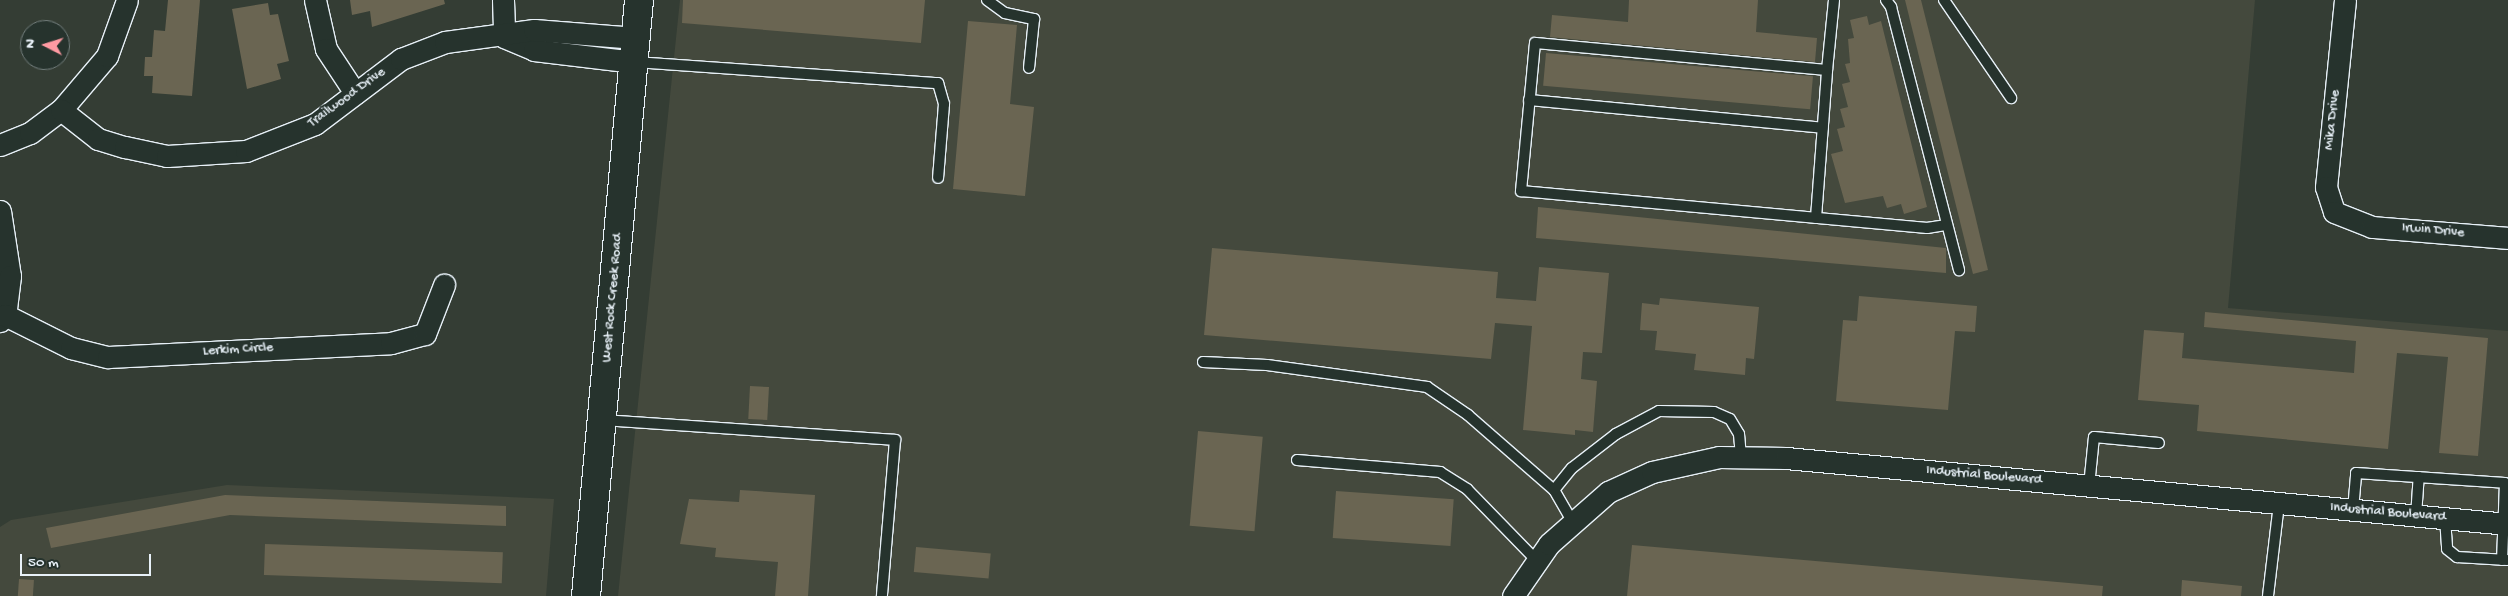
<!DOCTYPE html>
<html>
<head>
<meta charset="utf-8">
<style>
	body { margin:0 }
	#map { position:relative; width:2508px; height:596px; overflow:hidden; background:#343d34; font-family:"Gochi Hand",sans-serif }
	div>[style] { position:absolute }
	.built>* { inset:0; background:#44493d }
	.building>* { inset:0; background:#6a6552; transform-origin:0 0 }
	.roads { filter:drop-shadow(1px 0 #e8f1f8) drop-shadow(-1px 0 #e8f1f8) drop-shadow(0 1px #e8f1f8) drop-shadow(0 -1px #e8f1f8) }
	.service>* { height:10px; margin:-5px; padding:0 5px; transform-origin:5px; border-radius:5px; background:#26332d }
	.minor>* { height:21px; margin:-10.5px; padding:0 10.5px; transform-origin:10.5px; border-radius:10.5px; background:#26332d }
	.secondary>* { height:28px; margin:-14px; padding:0 14px; transform-origin:14px; border-radius:14px; background:#26332d }
	span { translate:-50% -50%; white-space:nowrap; text-align:center; line-height:1.15; -webkit-text-stroke:4px #26332d; paint-order:stroke }
	.street-label { font-size:14px; color:#e8f1f8 }
	.north { position:absolute; left:20px; top:20px; width:50px; height:50px; box-sizing:border-box; background:#26332d; border:1px solid #747f7e; border-radius:50%; rotate:275deg; font-size:14px; font-weight:700; line-height:20px; text-align:center; color:#e8f1f8 }
	.north::after { content:''; display:block; margin:auto; width:18px; height:22px; background:#ff9aa2; clip-path:polygon(50% 0,100% 100%,50% 72%,0 100%) }
	.scale { position:absolute; left:20px; top:554px; width:131px; height:22px; box-sizing:border-box; border:2px solid #e8f1f8; border-top:0; padding-left:6px; font-size:15px; line-height:18px; white-space:nowrap; color:#e8f1f8; -webkit-text-stroke:4px #26332d; paint-order:stroke }
</style>
</head>
<body>
<div id="map">
	<div class="built">
		<i style="clip-path:polygon(680px 0,2255px 0,2228px 308px,2508px 331px,2508px 596px,618px 596px)"></i>
		<i style="clip-path:polygon(227px 485px,554px 499px,546px 596px,0 596px,0 527px,11px 520px)"></i>
	</div>
	<div class="building">
		<i style="clip-path:polygon(168px 0,200px 0,192px 96px,152px 93px,153px 76px,144px 76px,145px 57px,152px 57px,154px 30px,165px 31px)"></i>
		<i style="clip-path:polygon(350px 0,444px 0,445px 4px,372px 27px,370px 11px,352px 15px)"></i>
		<i style="clip-path:polygon(683px 0,925px 0,921px 43px,682px 23px)"></i>
		<i style="clip-path:polygon(1629px 0,1758px 0,1756px 32px,1817px 38px,1815px 62px,1550px 37px,1552px 15px,1628px 22px)"></i>
		<i style="clip-path:polygon(1905px 0,1921px 0,1975px 215px,1988px 270px,1973px 274px)"></i>
		<i style="clip-path:polygon(268px 3px,270px 15px,278px 14px,289px 61px,277px 64px,281px 79px,247px 89px,232px 9px)"></i>
		<i style="clip-path:polygon(1867px 16px,1869px 25px,1881px 21px,1927px 207px,1904px 214px,1901px 204px,1887px 208px,1883px 196px,1845px 203px,1831px 154px,1843px 151px,1837px 129px,1845px 127px,1840px 109px,1848px 107px,1842px 84px,1850px 82px,1845px 64px,1850px 63px,1848px 39px,1854px 38px,1850px 20px)"></i>
		<i style="clip-path:polygon(968px 21px,1017px 25px,1010px 104px,1034px 107px,1025px 196px,953px 189px)"></i>
		<i style="left:1546px;top:53px;width:268px;height:33px;rotate:5deg"></i>
		<i style="clip-path:polygon(1538px 207px,1946px 248px,1946px 273px,1536px 238px)"></i>
		<i style="clip-path:polygon(1212px 248px,1498px 272px,1496px 298px,1536px 301px,1539px 267px,1609px 273px,1602px 353px,1583px 352px,1581px 379px,1597px 381px,1593px 432px,1575px 430px,1575px 435px,1523px 430px,1532px 326px,1495px 323px,1491px 359px,1204px 335px)"></i>
		<i style="clip-path:polygon(1859px 296px,1977px 306px,1975px 332px,1955px 331px,1948px 410px,1836px 401px,1843px 320px,1857px 321px)"></i>
		<i style="clip-path:polygon(1660px 298px,1759px 307px,1754px 359px,1746px 358px,1745px 375px,1694px 370px,1696px 354px,1655px 350px,1657px 331px,1640px 330px,1642px 303px,1659px 305px)"></i>
		<i style="clip-path:polygon(2205px 312px,2488px 338px,2478px 456px,2439px 453px,2448px 357px,2397px 353px,2388px 449px,2197px 431px,2199px 405px,2138px 400px,2144px 330px,2184px 333px,2182px 358px,2354px 373px,2356px 341px,2204px 327px)"></i>
		<i style="left:750px;top:386px;width:19px;height:33px;rotate:3deg"></i>
		<i style="left:1198px;top:431px;width:65px;height:95px;rotate:5deg"></i>
		<i style="clip-path:polygon(740px 490px,815px 495px,808px 596px,775px 596px,778px 562px,715px 557px,716px 548px,680px 544px,689px 499px,739px 502px)"></i>
		<i style="left:1336px;top:491px;width:118px;height:47px;rotate:4deg"></i>
		<i style="clip-path:polygon(225px 495px,506px 506px,506px 526px,230px 515px,51px 548px,46px 528px)"></i>
		<i style="left:265px;top:544px;width:238px;height:31px;rotate:2deg"></i>
		<i style="clip-path:polygon(1632px 545px,2103px 586px,2102px 596px,1627px 596px)"></i>
		<i style="left:916px;top:547px;width:75px;height:25px;rotate:5deg"></i>
		<i style="left:19px;top:579px;width:15px;height:17px;rotate:4deg"></i>
		<i style="clip-path:polygon(2182px 580px,2242px 586px,2241px 596px,2181px 596px)"></i>
	</div>
	<div class="roads">
		<div class="service">
			<i style="left:987px;top:0;width:22px;rotate:36deg"></i>
			<i style="left:1005px;top:13px;width:30px;rotate:12deg"></i>
			<i style="left:1034px;top:19px;width:49px;rotate:95.8deg"></i>
			<i style="left:1834px;top:0;width:70px;rotate:95.7deg"></i>
			<i style="left:1827px;top:70px;width:293px;rotate:-174.7deg"></i>
			<i style="left:1535px;top:43px;width:149px;rotate:95.4deg"></i>
			<i style="left:1521px;top:191px;width:408px;rotate:5.2deg"></i>
			<i style="left:1927px;top:228px;width:20px;rotate:-9deg"></i>
			<i style="left:1886px;top:0;width:9px;rotate:54deg"></i>
			<i style="left:1891px;top:7px;width:272px;rotate:75.5deg"></i>
			<i style="left:1944px;top:0;width:119px;rotate:55.6deg"></i>
			<i style="left:635px;top:62px;width:304px;rotate:4deg"></i>
			<i style="left:938px;top:83px;width:22px;rotate:74deg"></i>
			<i style="left:944px;top:104px;width:74px;rotate:94.6deg"></i>
			<i style="left:1529px;top:100px;width:295px;rotate:5.4deg"></i>
			<i style="left:1816px;top:218px;width:148px;rotate:-85.7deg"></i>
			<i style="left:1203px;top:362px;width:64px;rotate:2.7deg"></i>
			<i style="left:1267px;top:365px;width:162px;rotate:7.8deg"></i>
			<i style="left:1427px;top:387px;width:50px;rotate:34.3deg"></i>
			<i style="left:1468px;top:415px;width:114px;rotate:41.1deg"></i>
			<i style="left:604px;top:420px;width:292px;rotate:3.9deg"></i>
			<i style="left:895px;top:440px;width:157px;rotate:94.8deg"></i>
			<i style="left:1297px;top:460px;width:144px;rotate:4.8deg"></i>
			<i style="left:1440px;top:472px;width:32px;rotate:32deg"></i>
			<i style="left:1467px;top:489px;width:98px;rotate:45.8deg"></i>
			<i style="left:2089px;top:486px;width:49px;rotate:-84.2deg"></i>
			<i style="left:2094px;top:437px;width:65px;rotate:5.3deg"></i>
			<i style="left:2353px;top:510px;width:37px;rotate:-85deg"></i>
			<i style="left:2356px;top:473px;width:149px;rotate:3.8deg"></i>
			<i style="left:2505px;top:483px;width:77px;rotate:92.2deg"></i>
			<i style="left:2416px;top:516px;width:39px;rotate:-86deg"></i>
			<i style="left:2445px;top:518px;width:31px;rotate:86deg"></i>
			<i style="left:2447px;top:549px;width:13px;rotate:39deg"></i>
			<i style="left:2457px;top:557px;width:50px;rotate:3.4deg"></i>
			<i style="left:1572px;top:521px;width:36px;rotate:-120deg"></i>
			<i style="left:1554px;top:490px;width:28px;rotate:-51deg"></i>
			<i style="left:1572px;top:468px;width:56px;rotate:-37.7deg"></i>
			<i style="left:1616px;top:434px;width:49px;rotate:-28.1deg"></i>
			<i style="left:1659px;top:411px;width:55px;rotate:1deg"></i>
			<i style="left:1714px;top:412px;width:17px;rotate:24deg"></i>
			<i style="left:1730px;top:419px;width:17px;rotate:59deg"></i>
			<i style="left:1739px;top:434px;width:23px;rotate:85deg"></i>
			<i style="left:2268px;top:596px;width:93px;rotate:-83.2deg"></i>
		</div>
		<div class="minor">
			<i style="left:315px;top:0;width:50px;rotate:77.3deg"></i>
			<i style="left:326px;top:49px;width:53px;rotate:56.6deg"></i>
			<i style="left:503px;top:0;width:37px;rotate:88deg"></i>
			<i style="left:2345px;top:0;width:188px;rotate:95.8deg"></i>
			<i style="left:2326px;top:187px;width:26px;rotate:72deg"></i>
			<i style="left:2334px;top:212px;width:41px;rotate:21.5deg"></i>
			<i style="left:2372px;top:227px;width:136px;rotate:4.6deg"></i>
			<i style="left:504px;top:37px;width:33px;rotate:23deg"></i>
			<i style="left:534px;top:50px;width:101px;rotate:6.8deg"></i>
			<i style="left:61px;top:110px;width:71px;rotate:-49.6deg"></i>
			<i style="left:107px;top:56px;width:59px;rotate:-70.3deg"></i>
			<i style="left:0;top:145px;width:32px;rotate:-22deg"></i>
			<i style="left:30px;top:133px;width:39px;rotate:-37deg"></i>
			<i style="left:61px;top:110px;width:47px;rotate:38.1deg"></i>
			<i style="left:98px;top:139px;width:28px;rotate:17deg"></i>
			<i style="left:125px;top:147px;width:43px;rotate:12.1deg"></i>
			<i style="left:167px;top:156px;width:79px;rotate:-3.6deg"></i>
			<i style="left:246px;top:151px;width:74px;rotate:-21.4deg"></i>
			<i style="left:315px;top:124px;width:108px;rotate:-37.1deg"></i>
			<i style="left:401px;top:59px;width:47px;rotate:-21.1deg"></i>
			<i style="left:445px;top:42px;width:90px;rotate:-7.7deg"></i>
			<i style="left:534px;top:30px;width:102px;rotate:4.5deg"></i>
			<i style="left:0;top:211px;width:66px;rotate:81.3deg"></i>
			<i style="left:10px;top:276px;width:39px;rotate:97deg"></i>
			<i style="left:5px;top:315px;width:8px;rotate:130deg"></i>
			<i style="left:5px;top:315px;width:74px;rotate:26.6deg"></i>
			<i style="left:71px;top:348px;width:38px;rotate:14deg"></i>
			<i style="left:108px;top:357px;width:283px;rotate:-2.8deg"></i>
			<i style="left:391px;top:343px;width:35px;rotate:-15deg"></i>
			<i style="left:425px;top:334px;width:53px;rotate:-68.8deg"></i>
			<i style="left:1513px;top:596px;width:63px;rotate:-55.3deg"></i>
			<i style="left:1549px;top:544px;width:79px;rotate:-41.4deg"></i>
			<i style="left:1608px;top:492px;width:48px;rotate:-24.4deg"></i>
			<i style="left:1652px;top:472px;width:69px;rotate:-12.6deg"></i>
			<i style="left:1719px;top:457px;width:67px;rotate:0.9deg"></i>
			<i style="left:1786px;top:458px;width:725px;rotate:5.22deg"></i>
		</div>
		<div class="secondary">
			<i style="left:586px;top:596px;width:598px;rotate:-84.92deg"></i>
		</div>
	</div>
	<div class="street-label">
		<span style="left:347px;top:98px;rotate:-36deg">Trailwood Drive</span>
		<span style="left:2333px;top:120px;rotate:-84deg">Mika Drive</span>
		<span style="left:2433px;top:231px;rotate:5deg">Irwin Drive</span>
		<span style="left:613px;top:298px;rotate:-85deg">West Rock Creek Road</span>
		<span style="left:238px;top:350px;rotate:-3deg">Lerkim Circle</span>
		<span style="left:1984px;top:476px;rotate:5deg">Industrial Boulevard</span>
		<span style="left:2388px;top:513px;rotate:5deg">Industrial Boulevard</span>
	</div>
	<div class="north">N</div>
	<div class="scale">50 m</div>
</div>
</body>
</html>
